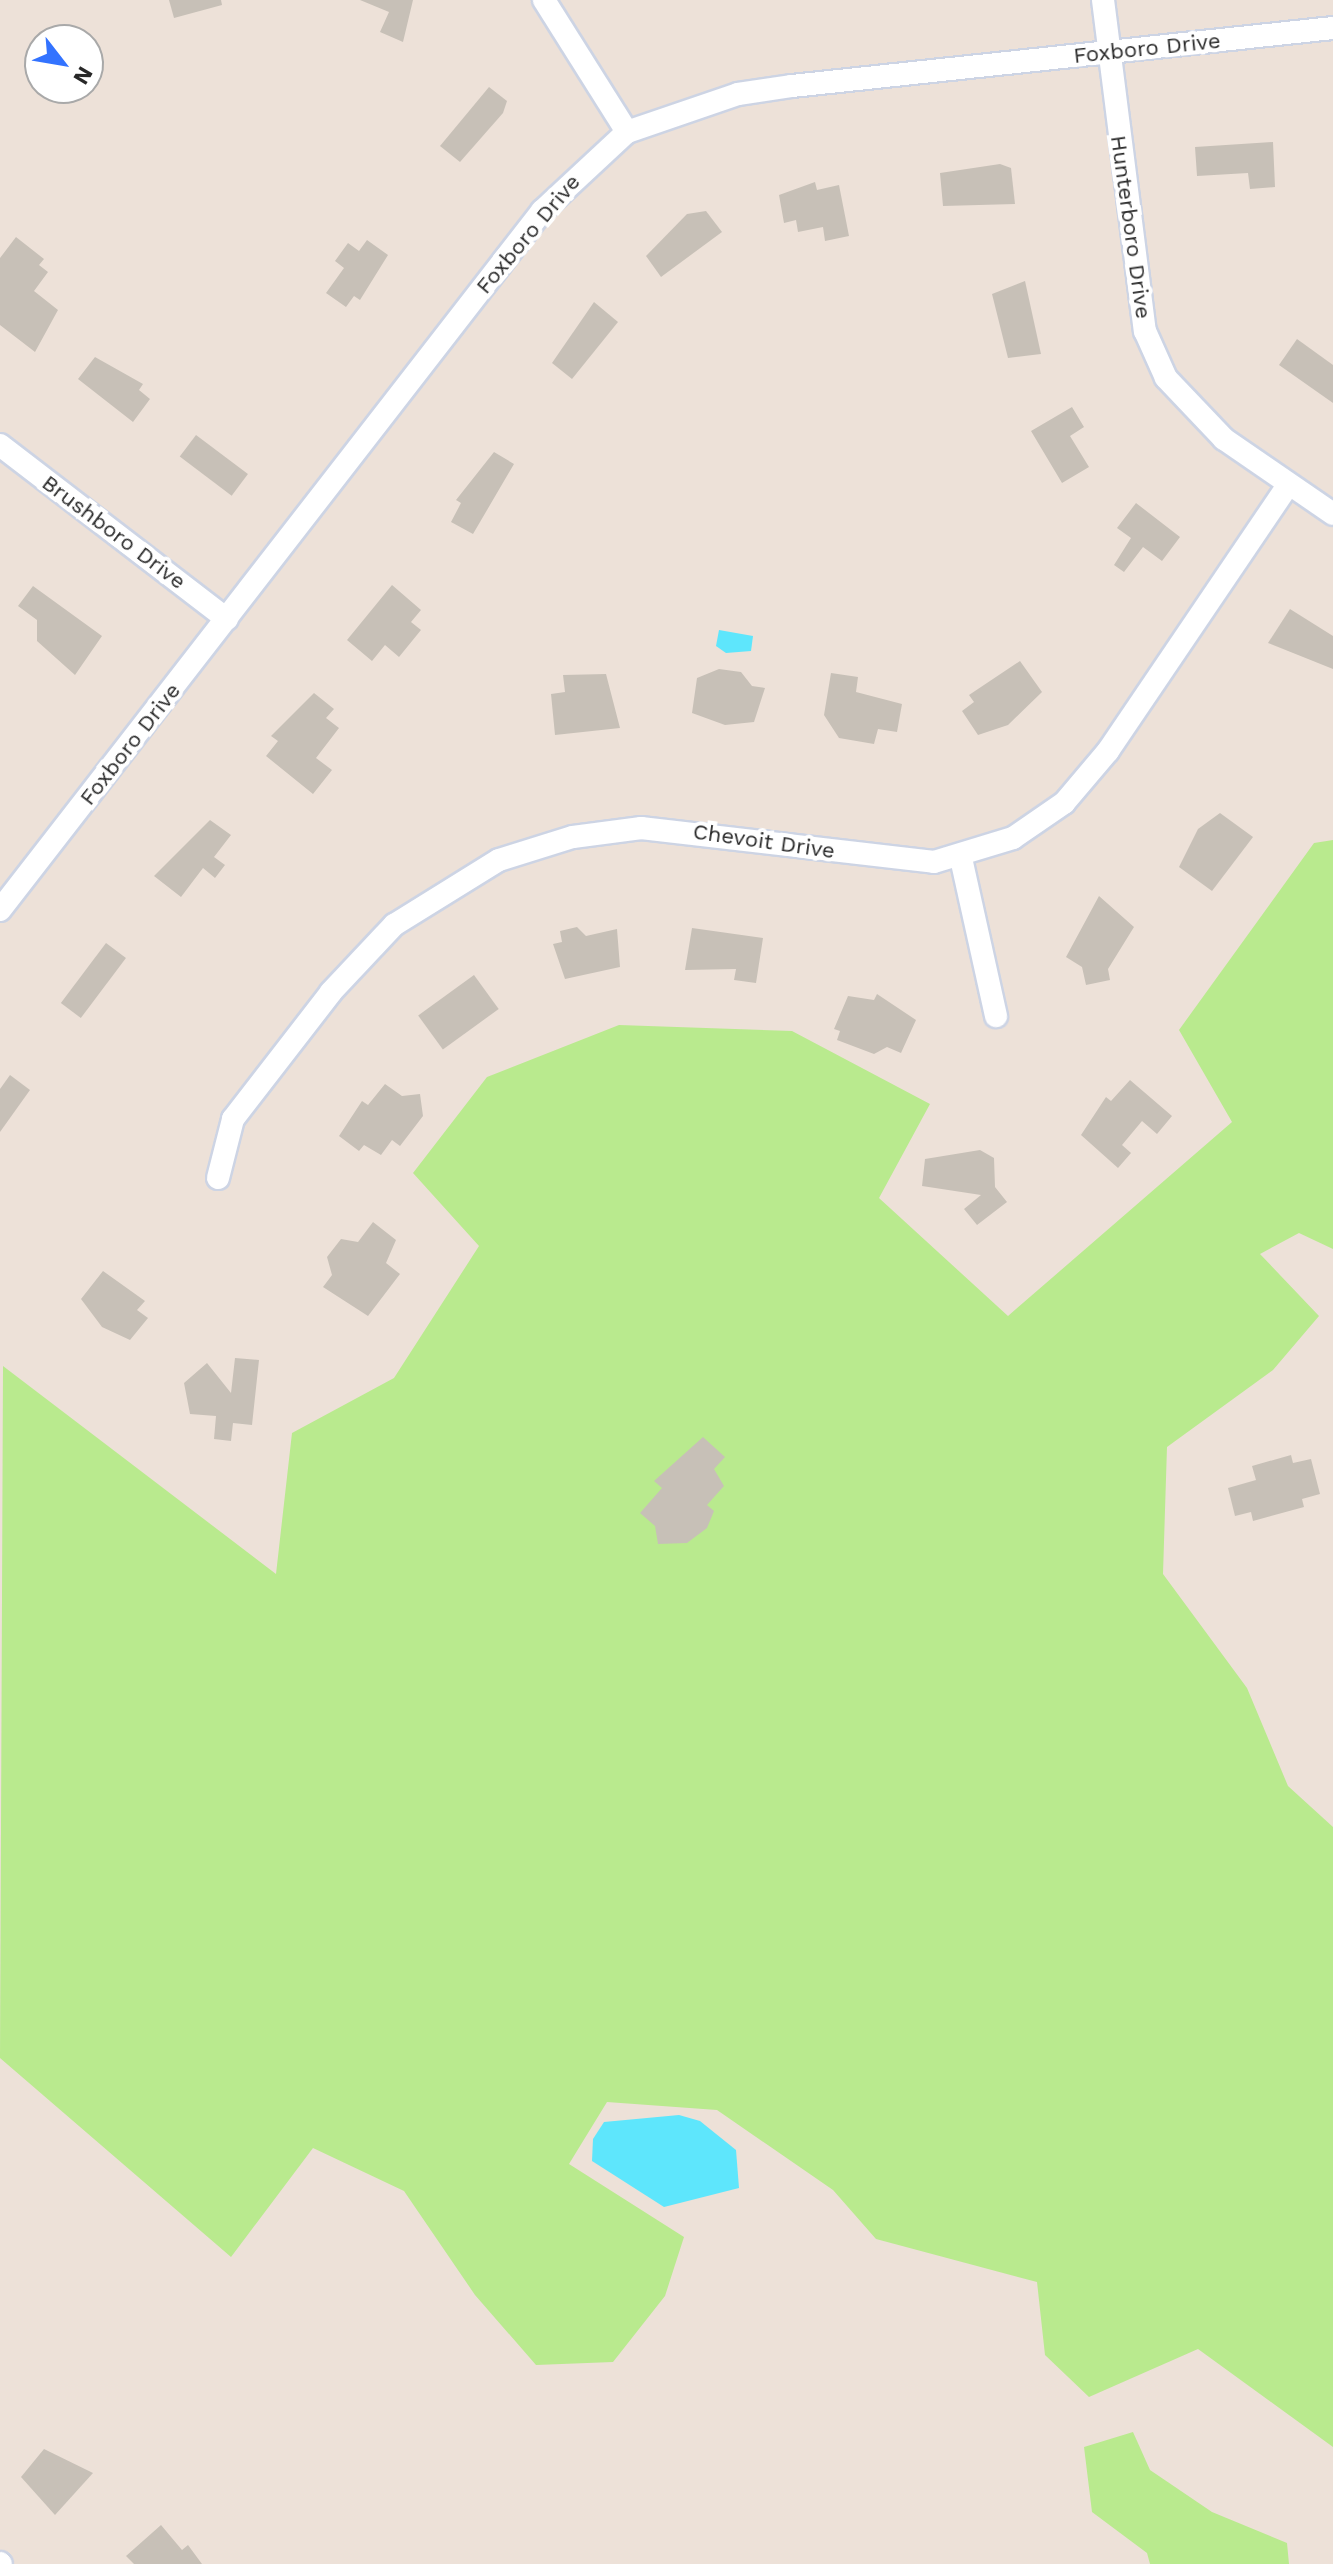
<!DOCTYPE html>
<html>
<head>
<meta charset="utf-8">
<style>
	body { margin:0 }
	#map { position:relative; width:1333px; height:2564px; overflow:hidden; background:#ede1d8; font-family:"Work Sans",sans-serif }
	div>[style] { position:absolute }
	.green>* { inset:0; background:#b9ea8e }
	.water>* { inset:0; background:#5ee6fc }
	.building>* { inset:0; background:#c7c0b7; transform-origin:0 0 }
	.roads { filter:drop-shadow(2px 0 #cdd4e4) drop-shadow(-2px 0 #cdd4e4) drop-shadow(0 2px #cdd4e4) drop-shadow(0 -2px #cdd4e4) }
	.minor>* { height:22px; margin:-11px; padding:0 11px; transform-origin:11px; border-radius:11px; background:#fff }
	span { translate:-50% -50%; white-space:nowrap; text-align:center; line-height:1.15; -webkit-text-stroke:8px #fff; paint-order:stroke }
	.street-label { font-size:22px; color:#282828 }
	.north { position:absolute; left:24px; top:24px; width:80px; height:80px; box-sizing:border-box; background:#fff; border:2px solid #a9a9a9; border-radius:50%; rotate:121deg; font-size:22px; font-weight:700; line-height:32px; text-align:center; color:#282828 }
	.north::after { content:''; display:block; margin:auto; width:28px; height:36px; background:#3373ff; clip-path:polygon(50% 0,100% 100%,50% 72%,0 100%) }
</style>
</head>
<body>
<div id="map">
	<div class="green">
		<i style="clip-path:polygon(1333px 840px,1333px 1249px,1299px 1233px,1260px 1254px,1319px 1316px,1273px 1370px,1167px 1447px,1163px 1574px,1247px 1688px,1288px 1786px,1333px 1827px,1333px 2447px,1198px 2349px,1089px 2397px,1045px 2355px,1037px 2282px,876px 2239px,833px 2190px,717px 2110px,607px 2102px,569px 2164px,684px 2237px,665px 2296px,613px 2362px,536px 2365px,475px 2295px,404px 2191px,313px 2148px,231px 2257px,0 2058px,3px 1366px,276px 1574px,292px 1433px,394px 1378px,479px 1246px,413px 1173px,487px 1077px,619px 1025px,792px 1031px,930px 1104px,879px 1198px,1008px 1316px,1232px 1122px,1179px 1030px,1314px 843px)"></i>
		<i style="clip-path:polygon(1133px 2432px,1150px 2470px,1212px 2512px,1287px 2543px,1289px 2564px,1150px 2564px,1147px 2553px,1092px 2512px,1084px 2447px)"></i>
	</div>
	<div class="water">
		<i style="clip-path:polygon(719px 630px,753px 636px,751px 651px,726px 653px,716px 646px)"></i>
		<i style="clip-path:polygon(679px 2115px,700px 2121px,736px 2150px,739px 2188px,664px 2207px,592px 2161px,593px 2139px,604px 2122px)"></i>
	</div>
	<div class="building">
		<i style="clip-path:polygon(169px 0,221px 0,222px 5px,174px 18px)"></i>
		<i style="clip-path:polygon(360px 0,413px 0,403px 42px,380px 32px,389px 12px)"></i>
		<i style="clip-path:polygon(489px 87px,507px 101px,503px 113px,460px 162px,440px 146px)"></i>
		<i style="clip-path:polygon(1273px 142px,1275px 187px,1250px 189px,1248px 173px,1197px 176px,1195px 147px)"></i>
		<i style="clip-path:polygon(1000px 164px,1011px 168px,1015px 204px,943px 206px,940px 173px)"></i>
		<i style="clip-path:polygon(815px 182px,817px 190px,839px 185px,849px 236px,825px 241px,823px 227px,798px 232px,796px 220px,784px 223px,779px 195px)"></i>
		<i style="clip-path:polygon(706px 211px,722px 232px,661px 277px,646px 256px,687px 214px)"></i>
		<i style="clip-path:polygon(16px 237px,44px 259px,39px 265px,48px 272px,34px 291px,58px 310px,35px 352px,0 325px,0 258px)"></i>
		<i style="clip-path:polygon(367px 240px,388px 255px,360px 300px,354px 296px,346px 307px,326px 293px,344px 268px,335px 261px,348px 243px,359px 251px)"></i>
		<i style="clip-path:polygon(1025px 281px,1041px 354px,1008px 358px,992px 294px)"></i>
		<i style="clip-path:polygon(594px 302px,618px 322px,572px 379px,552px 363px)"></i>
		<i style="clip-path:polygon(1297px 339px,1333px 365px,1333px 403px,1279px 365px)"></i>
		<i style="clip-path:polygon(95px 357px,143px 384px,139px 390px,150px 399px,133px 422px,78px 379px)"></i>
		<i style="clip-path:polygon(1072px 407px,1084px 427px,1070px 436px,1089px 467px,1062px 483px,1031px 431px)"></i>
		<i style="left:196px;top:435px;width:65px;height:27px;rotate:37deg"></i>
		<i style="clip-path:polygon(494px 452px,514px 464px,473px 534px,451px 522px,461px 503px,456px 500px)"></i>
		<i style="clip-path:polygon(1136px 503px,1180px 537px,1162px 561px,1143px 547px,1124px 572px,1114px 565px,1131px 538px,1117px 528px)"></i>
		<i style="clip-path:polygon(392px 585px,421px 610px,411px 622px,421px 630px,399px 657px,385px 645px,372px 661px,347px 640px)"></i>
		<i style="clip-path:polygon(33px 586px,102px 636px,75px 675px,37px 641px,37px 620px,18px 606px)"></i>
		<i style="clip-path:polygon(1290px 609px,1333px 636px,1333px 669px,1268px 643px)"></i>
		<i style="clip-path:polygon(1020px 661px,1042px 692px,1008px 725px,978px 735px,962px 711px,974px 702px,969px 695px)"></i>
		<i style="clip-path:polygon(719px 669px,741px 672px,752px 686px,765px 688px,754px 722px,725px 725px,692px 713px,697px 678px)"></i>
		<i style="clip-path:polygon(831px 673px,858px 677px,856px 692px,902px 704px,897px 732px,878px 729px,874px 744px,839px 738px,824px 715px)"></i>
		<i style="clip-path:polygon(606px 674px,620px 728px,555px 735px,551px 694px,565px 692px,563px 675px)"></i>
		<i style="clip-path:polygon(314px 693px,334px 709px,326px 718px,339px 728px,316px 758px,332px 770px,313px 794px,266px 756px,278px 741px,271px 736px)"></i>
		<i style="clip-path:polygon(1220px 813px,1253px 837px,1212px 891px,1179px 867px,1198px 829px)"></i>
		<i style="clip-path:polygon(210px 820px,231px 835px,214px 857px,225px 865px,215px 878px,203px 868px,181px 897px,154px 876px)"></i>
		<i style="clip-path:polygon(1099px 896px,1134px 927px,1108px 969px,1110px 980px,1086px 985px,1082px 967px,1066px 957px)"></i>
		<i style="clip-path:polygon(577px 927px,586px 936px,617px 929px,620px 967px,565px 979px,553px 944px,562px 942px,560px 931px)"></i>
		<i style="clip-path:polygon(692px 928px,763px 938px,756px 983px,734px 980px,736px 969px,685px 970px)"></i>
		<i style="left:106px;top:943px;width:25px;height:75px;rotate:37deg"></i>
		<i style="left:474px;top:975px;width:42px;height:69px;rotate:54deg"></i>
		<i style="clip-path:polygon(877px 994px,916px 1020px,901px 1053px,887px 1047px,874px 1054px,837px 1040px,840px 1031px,834px 1029px,848px 996px,874px 1000px)"></i>
		<i style="clip-path:polygon(10px 1075px,30px 1090px,0 1132px,0 1089px)"></i>
		<i style="clip-path:polygon(1130px 1080px,1172px 1116px,1157px 1134px,1142px 1121px,1122px 1145px,1131px 1153px,1118px 1168px,1081px 1135px,1106px 1097px,1111px 1101px)"></i>
		<i style="clip-path:polygon(385px 1084px,402px 1096px,420px 1094px,423px 1116px,400px 1146px,392px 1140px,381px 1155px,364px 1145px,359px 1151px,339px 1136px,362px 1101px,368px 1105px)"></i>
		<i style="clip-path:polygon(980px 1150px,994px 1158px,995px 1187px,1007px 1202px,977px 1225px,964px 1209px,981px 1195px,922px 1186px,925px 1159px)"></i>
		<i style="clip-path:polygon(373px 1222px,396px 1240px,386px 1263px,400px 1274px,368px 1316px,323px 1287px,332px 1275px,327px 1257px,341px 1239px,358px 1242px)"></i>
		<i style="clip-path:polygon(103px 1271px,145px 1301px,137px 1310px,148px 1318px,130px 1340px,102px 1327px,81px 1299px)"></i>
		<i style="clip-path:polygon(235px 1358px,259px 1360px,252px 1425px,233px 1423px,231px 1441px,214px 1439px,216px 1416px,190px 1414px,184px 1383px,207px 1363px,231px 1393px)"></i>
		<i style="clip-path:polygon(703px 1437px,725px 1457px,714px 1469px,724px 1486px,707px 1505px,714px 1511px,707px 1528px,687px 1543px,658px 1544px,655px 1526px,640px 1513px,662px 1488px,654px 1481px)"></i>
		<i style="clip-path:polygon(1291px 1455px,1293px 1463px,1311px 1459px,1320px 1494px,1302px 1499px,1304px 1507px,1253px 1521px,1251px 1512px,1235px 1516px,1228px 1488px,1256px 1480px,1252px 1466px)"></i>
		<i style="clip-path:polygon(44px 2449px,93px 2473px,55px 2515px,21px 2477px)"></i>
		<i style="clip-path:polygon(161px 2525px,182px 2550px,188px 2545px,202px 2564px,134px 2564px,126px 2556px)"></i>
	</div>
	<div class="roads">
		<div class="minor">
			<i style="left:544px;top:0;width:156px;rotate:57.8deg"></i>
			<i style="left:1103px;top:0;width:334px;rotate:82.8deg"></i>
			<i style="left:1145px;top:331px;width:51px;rotate:65.9deg"></i>
			<i style="left:1166px;top:378px;width:84px;rotate:46.4deg"></i>
			<i style="left:1224px;top:439px;width:132px;rotate:34.5deg"></i>
			<i style="left:0;top:445px;width:286px;rotate:37.5deg"></i>
			<i style="left:961px;top:858px;width:162px;rotate:77.5deg"></i>
			<i style="left:0;top:910px;width:885px;rotate:-52.21deg"></i>
			<i style="left:542px;top:211px;width:116px;rotate:-42.9deg"></i>
			<i style="left:627px;top:132px;width:117px;rotate:-18.9deg"></i>
			<i style="left:738px;top:94px;width:55px;rotate:-8.4deg"></i>
			<i style="left:792px;top:86px;width:544px;rotate:-6.12deg"></i>
			<i style="left:218px;top:1178px;width:61px;rotate:-75.7deg"></i>
			<i style="left:233px;top:1119px;width:160px;rotate:-52.3deg"></i>
			<i style="left:331px;top:992px;width:92px;rotate:-46.8deg"></i>
			<i style="left:394px;top:925px;width:123px;rotate:-31.8deg"></i>
			<i style="left:499px;top:860px;width:77px;rotate:-17.3deg"></i>
			<i style="left:573px;top:837px;width:69px;rotate:-7.5deg"></i>
			<i style="left:641px;top:828px;width:295px;rotate:6.6deg"></i>
			<i style="left:934px;top:862px;width:83px;rotate:-16.9deg"></i>
			<i style="left:1013px;top:838px;width:62px;rotate:-34.5deg"></i>
			<i style="left:1064px;top:803px;width:68px;rotate:-49.8deg"></i>
			<i style="left:1108px;top:751px;width:321px;rotate:-55.9deg"></i>
			<i style="left:0;top:2563px;width:1px;rotate:45deg"></i>
		</div>
	</div>
	<div class="street-label">
		<span style="left:1147px;top:48px;rotate:-6deg">Foxboro Drive</span>
		<span style="left:1131px;top:227px;rotate:82deg">Hunterboro Drive</span>
		<span style="left:528px;top:234px;rotate:-50deg">Foxboro Drive</span>
		<span style="left:114px;top:532px;rotate:37deg">Brushboro Drive</span>
		<span style="left:130px;top:744px;rotate:-52deg">Foxboro Drive</span>
		<span style="left:764px;top:841px;rotate:8deg">Chevoit Drive</span>
	</div>
	<div class="north">N</div>
</div>
</body>
</html>
